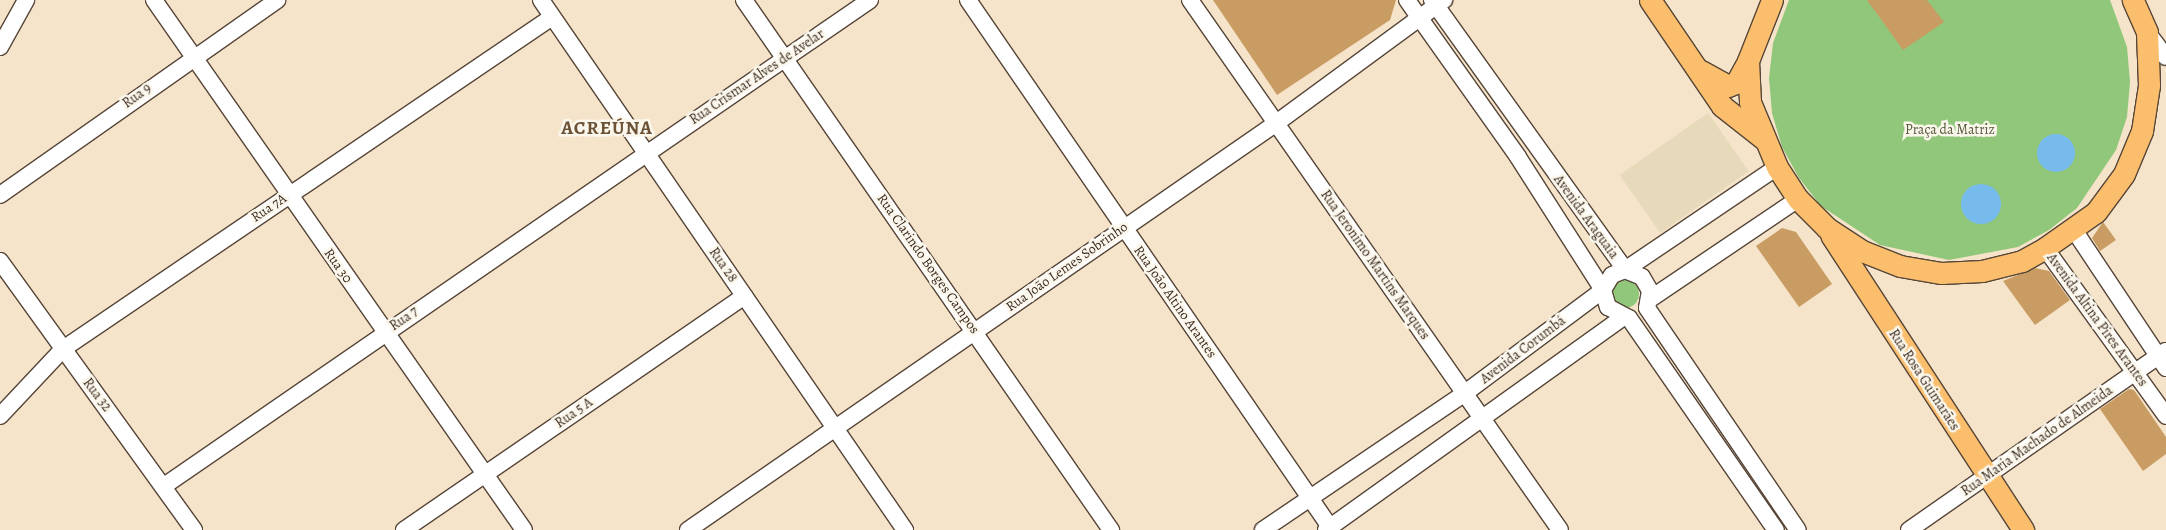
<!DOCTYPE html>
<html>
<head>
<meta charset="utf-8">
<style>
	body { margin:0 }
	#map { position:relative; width:2166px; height:530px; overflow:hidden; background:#f5e4ca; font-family:Alegreya,serif }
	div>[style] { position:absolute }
	.built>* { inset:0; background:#e7daba; transform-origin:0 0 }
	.green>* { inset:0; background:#90c77a }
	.round { border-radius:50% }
	.water>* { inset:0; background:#76bbec }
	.building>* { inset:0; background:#c89c62 }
	.roads { filter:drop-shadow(1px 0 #574638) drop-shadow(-1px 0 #574638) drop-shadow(0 1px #574638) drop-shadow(0 -1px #574638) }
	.minor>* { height:16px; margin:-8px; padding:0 8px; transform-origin:8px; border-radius:8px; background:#fff }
	.major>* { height:21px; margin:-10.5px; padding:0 10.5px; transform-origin:10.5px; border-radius:10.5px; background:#fabe6d }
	span { translate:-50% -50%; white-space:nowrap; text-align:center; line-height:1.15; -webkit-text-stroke:5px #fbf7ec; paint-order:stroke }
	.street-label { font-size:14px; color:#3b2a1e }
	.park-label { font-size:14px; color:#54593a }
	.district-label { font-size:19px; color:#6c5236; font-weight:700; letter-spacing:1px }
</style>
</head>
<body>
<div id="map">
	<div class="built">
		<i style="left:1708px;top:113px;width:71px;height:108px;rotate:55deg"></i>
	</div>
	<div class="green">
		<i style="clip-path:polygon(1789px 0,2110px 0,2127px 47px,2130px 82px,2127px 117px,2116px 150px,2077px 208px,2049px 230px,2018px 247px,1949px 260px,1880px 245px,1821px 206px,1799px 178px,1782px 147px,1772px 113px,1769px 78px,1773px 43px)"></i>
		<i class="round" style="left:1611px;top:280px;width:28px;height:28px"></i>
	</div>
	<div class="water">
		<i class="round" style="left:2037px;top:134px;width:38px;height:38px"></i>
		<i class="round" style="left:1961px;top:184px;width:40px;height:40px"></i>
	</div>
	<div class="building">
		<i style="clip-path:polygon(1213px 0,1396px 0,1390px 20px,1277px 95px)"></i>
		<i style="clip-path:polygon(1867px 0,1927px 0,1944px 22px,1903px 50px)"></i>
		<i style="clip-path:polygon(2103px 222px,2116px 240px,2100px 251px,2092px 238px)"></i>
		<i style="clip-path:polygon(1782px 228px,1796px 232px,1832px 284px,1799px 307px,1756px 246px)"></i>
		<i style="clip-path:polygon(2035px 268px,2049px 271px,2070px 300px,2035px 325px,2003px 281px)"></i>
		<i style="clip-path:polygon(2129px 389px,2134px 390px,2166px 437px,2166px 454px,2143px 471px,2100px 409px)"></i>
	</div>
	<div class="roads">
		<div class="minor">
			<i style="left:154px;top:0;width:646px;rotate:55.08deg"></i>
			<i style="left:541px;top:0;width:643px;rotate:55.52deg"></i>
			<i style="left:744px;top:0;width:645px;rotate:55.3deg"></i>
			<i style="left:968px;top:0;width:643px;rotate:55.52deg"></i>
			<i style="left:1190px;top:0;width:646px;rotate:55.08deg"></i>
			<i style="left:1407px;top:0;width:192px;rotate:54.7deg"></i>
			<i style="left:1518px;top:157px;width:158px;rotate:57.4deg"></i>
			<i style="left:1603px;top:290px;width:18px;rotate:74deg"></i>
			<i style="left:1608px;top:307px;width:24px;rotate:28deg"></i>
			<i style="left:1629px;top:318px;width:258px;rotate:55.3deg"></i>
			<i style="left:1432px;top:0;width:332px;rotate:54.4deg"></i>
			<i style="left:1625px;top:270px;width:18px;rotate:22deg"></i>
			<i style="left:1642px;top:277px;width:16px;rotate:60deg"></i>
			<i style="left:1650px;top:291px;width:17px;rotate:100deg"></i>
			<i style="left:2147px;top:32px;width:31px;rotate:53deg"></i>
			<i style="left:0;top:47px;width:54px;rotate:-61deg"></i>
			<i style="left:0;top:195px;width:339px;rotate:-35.1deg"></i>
			<i style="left:2074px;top:230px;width:166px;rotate:56.3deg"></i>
			<i style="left:2045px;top:248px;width:207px;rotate:54.2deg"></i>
			<i style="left:0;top:261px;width:332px;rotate:54.2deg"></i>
			<i style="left:1650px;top:299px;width:179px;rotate:-34deg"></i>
			<i style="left:1647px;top:308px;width:268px;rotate:55.8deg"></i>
			<i style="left:0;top:416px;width:92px;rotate:-46.8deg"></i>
			<i style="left:63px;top:349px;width:591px;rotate:-34.17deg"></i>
			<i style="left:164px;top:486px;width:857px;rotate:-34.54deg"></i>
			<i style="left:404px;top:530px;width:413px;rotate:-34.5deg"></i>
			<i style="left:688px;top:530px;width:714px;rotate:-34.67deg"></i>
			<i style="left:1275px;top:124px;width:210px;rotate:-36.3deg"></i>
			<i style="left:1263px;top:530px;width:244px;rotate:-34.1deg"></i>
			<i style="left:1465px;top:393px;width:172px;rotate:-36.7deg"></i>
			<i style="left:1603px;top:290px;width:17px;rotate:-59deg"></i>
			<i style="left:1612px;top:275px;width:14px;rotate:-21deg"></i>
			<i style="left:1625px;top:270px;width:184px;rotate:-34.1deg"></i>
			<i style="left:1326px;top:530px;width:365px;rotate:-35.6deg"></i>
			<i style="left:1909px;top:530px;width:313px;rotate:-34.9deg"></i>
		</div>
		<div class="major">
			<i style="left:1650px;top:0;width:128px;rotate:55.8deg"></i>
			<i style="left:1722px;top:106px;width:55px;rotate:38.3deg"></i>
			<i style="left:1772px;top:0;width:66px;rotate:111.5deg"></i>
			<i style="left:1748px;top:61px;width:41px;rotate:87.2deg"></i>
			<i style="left:1750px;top:102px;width:70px;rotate:67.4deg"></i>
			<i style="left:1777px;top:167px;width:38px;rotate:57deg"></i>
			<i style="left:1798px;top:199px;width:41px;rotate:45deg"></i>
			<i style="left:1827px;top:228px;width:42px;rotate:33.3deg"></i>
			<i style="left:1862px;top:251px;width:41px;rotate:21.5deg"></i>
			<i style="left:1900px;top:266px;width:42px;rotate:9.7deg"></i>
			<i style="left:1941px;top:273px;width:41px;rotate:-2.8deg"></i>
			<i style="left:1982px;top:271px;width:41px;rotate:-14deg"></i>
			<i style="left:2022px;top:261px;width:26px;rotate:-29deg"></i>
			<i style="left:2045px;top:248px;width:62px;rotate:-35.2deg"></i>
			<i style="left:2096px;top:212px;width:47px;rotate:-53.6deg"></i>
			<i style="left:2124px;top:174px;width:47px;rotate:-67.3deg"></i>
			<i style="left:2142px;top:131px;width:47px;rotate:-81.3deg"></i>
			<i style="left:2149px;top:85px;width:53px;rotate:-92.2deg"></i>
			<i style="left:2147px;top:32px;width:35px;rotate:-114deg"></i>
			<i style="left:1701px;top:71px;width:31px;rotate:29deg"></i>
			<i style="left:1728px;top:86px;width:9px;rotate:-21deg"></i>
			<i style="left:1736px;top:83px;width:25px;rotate:-61deg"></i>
			<i style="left:1831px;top:235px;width:352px;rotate:56.9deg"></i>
		</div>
	</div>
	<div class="street-label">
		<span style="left:757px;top:77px;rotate:-34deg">Rua Crismar Alves de Avelar</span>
		<span style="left:137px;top:96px;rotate:-36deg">Rua 9</span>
		<span style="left:269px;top:208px;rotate:-34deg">Rua 7A</span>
		<span style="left:1586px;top:217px;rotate:54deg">Avenida Araguaia</span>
		<span style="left:928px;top:264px;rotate:55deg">Rua Clarindo Borges Campos</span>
		<span style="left:723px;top:265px;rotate:55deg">Rua 28</span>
		<span style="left:1375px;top:265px;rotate:55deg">Rua Jeronimo Martins Marques</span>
		<span style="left:338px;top:266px;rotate:55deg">Rua 30</span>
		<span style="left:1067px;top:267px;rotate:-35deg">Rua João Lemes Sobrinho</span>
		<span style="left:1175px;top:302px;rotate:55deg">Rua João Altino Arantes</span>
		<span style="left:404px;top:319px;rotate:-34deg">Rua 7</span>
		<span style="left:2097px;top:320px;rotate:54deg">Avenida Altina Pires Arantes</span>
		<span style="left:1523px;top:350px;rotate:-37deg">Avenida Corumbá</span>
		<span style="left:1924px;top:380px;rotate:57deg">Rua Rosa Guimarães</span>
		<span style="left:97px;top:395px;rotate:53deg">Rua 32</span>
		<span style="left:574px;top:413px;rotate:-35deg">Rua 5 A</span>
		<span style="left:2037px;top:441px;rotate:-35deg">Rua Maria Machado de Almeida</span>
	</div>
	<div class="park-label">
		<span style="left:1950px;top:130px">Praça da Matriz</span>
	</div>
	<div class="district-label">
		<span style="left:607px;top:129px">ACREÚNA</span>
	</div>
</div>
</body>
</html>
